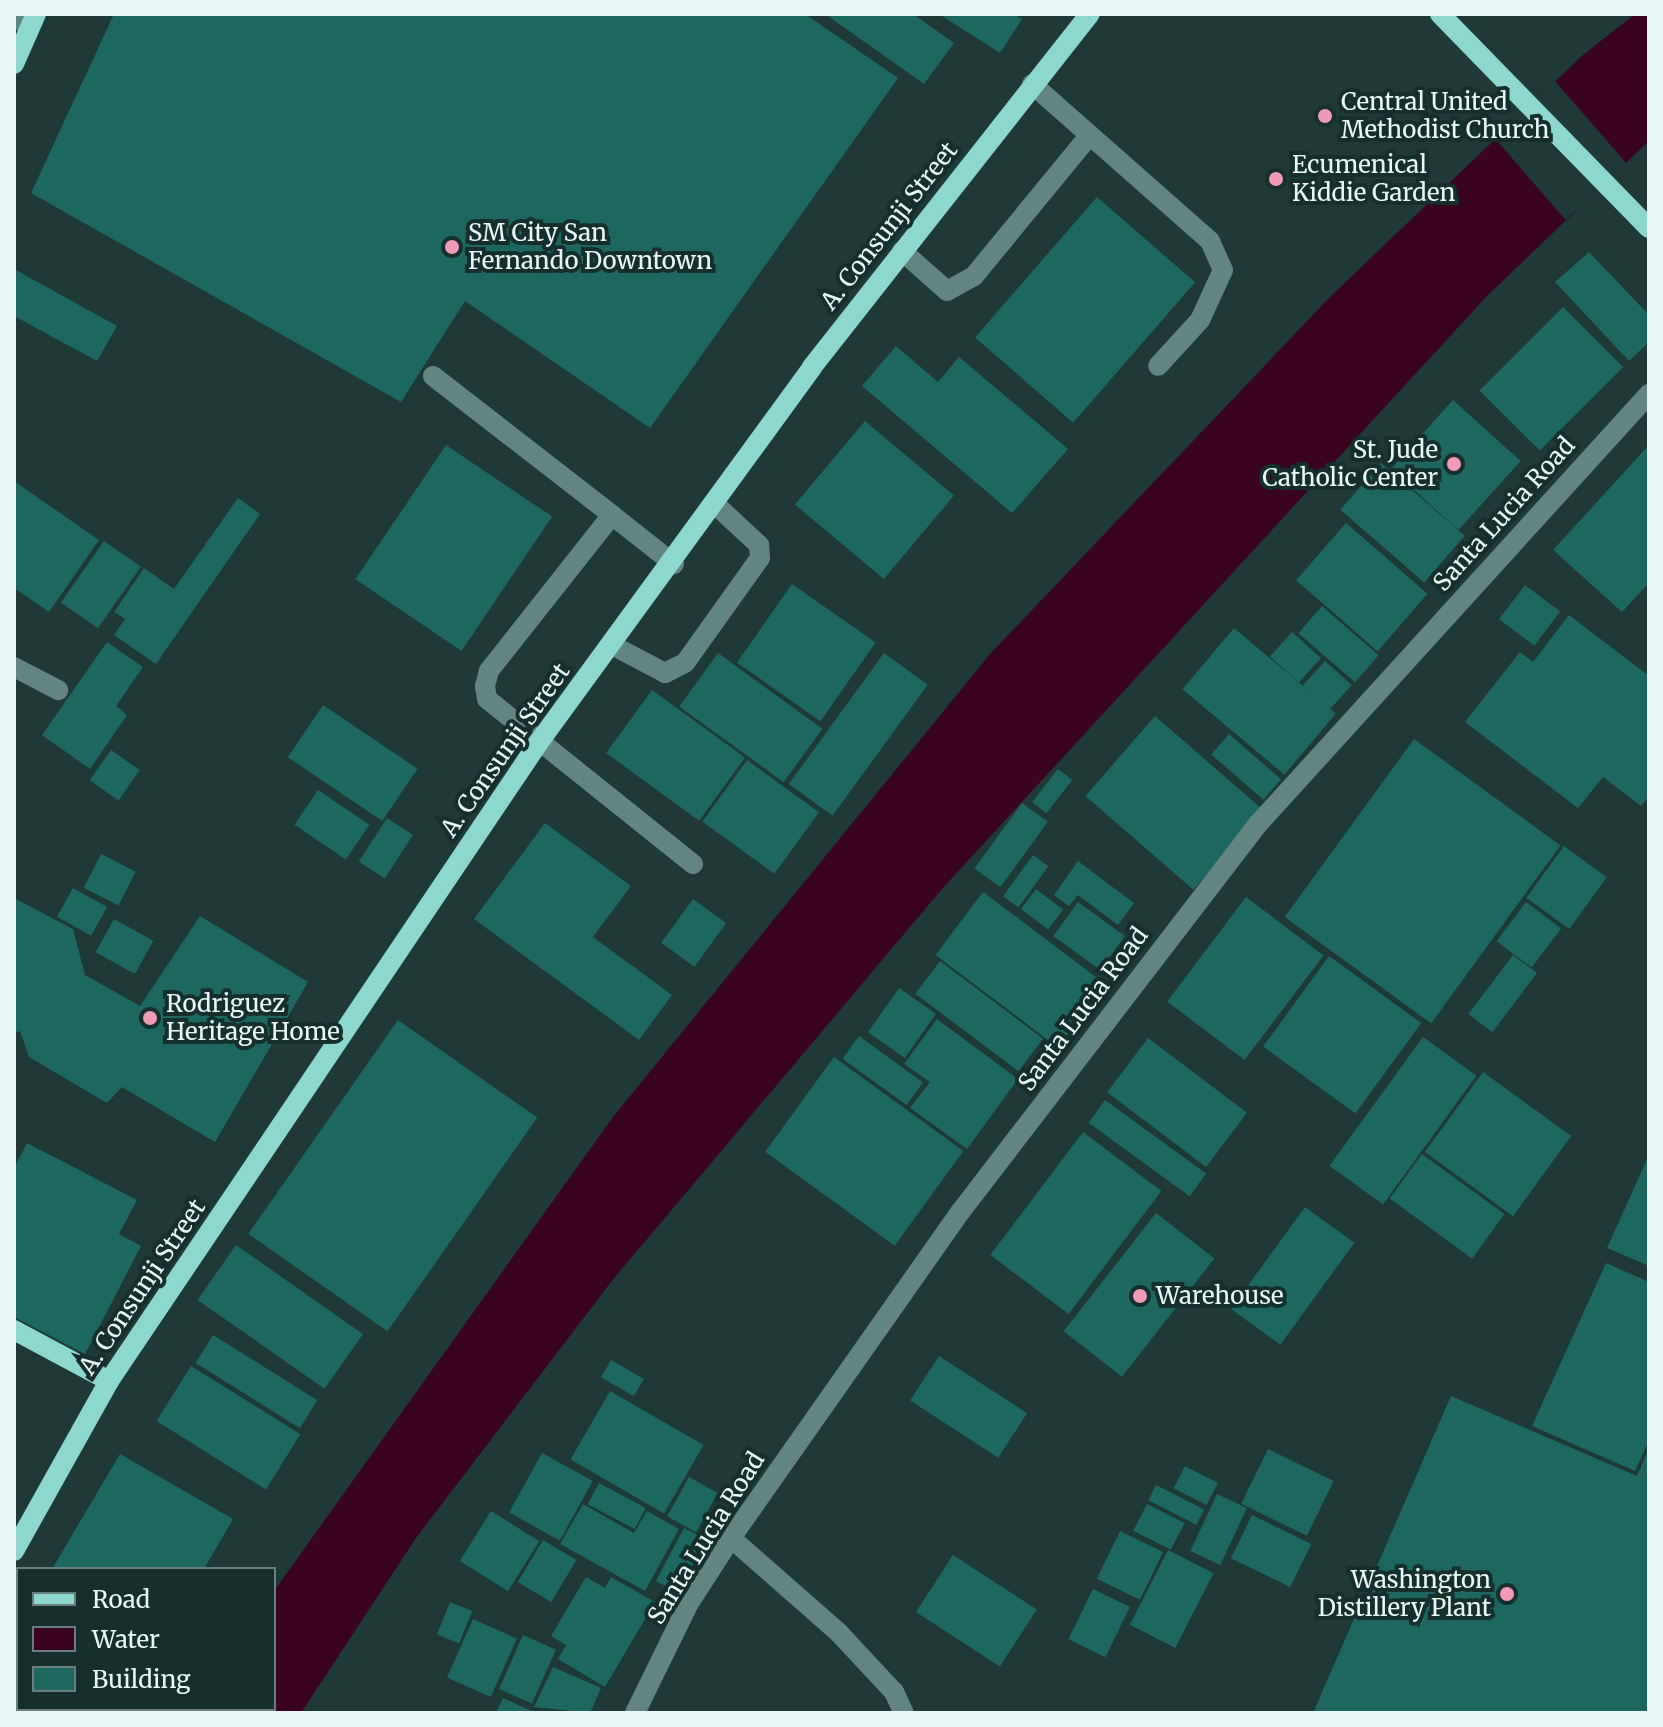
<!DOCTYPE html>
<html>
<head>
<meta charset="utf-8">
<style>
	body { margin:0 }
	#map { position:relative; width:1663px; height:1727px; overflow:hidden; background:#1f3937; font-family:Merriweather,serif }
	div>[style] { position:absolute }
	.water>* { inset:0; background:#3b041e }
	.pier>* { inset:0; background:#1f3937; transform-origin:0 0 }
	.building>* { inset:0; background:#1e6660; transform-origin:0 0 }
	.minor>* { height:20px; margin:-10px; padding:0 10px; transform-origin:10px; border-radius:10px; background:#638582 }
	.major>* { height:20px; margin:-10px; padding:0 10px; transform-origin:10px; border-radius:10px; background:#8dd7cf }
	.dots>* { width:22px; height:22px; translate:-50% -50%; box-sizing:border-box; border:4px solid #152f2d; border-radius:50% }
	span { translate:-50% -50%; white-space:nowrap; text-align:center; line-height:1.15; -webkit-text-stroke:8px #152f2d; paint-order:stroke }
	.poi-label { font-size:24px; color:#e9f8f6 }
	.left { translate:0 -50%; text-align:left }
	.right { translate:-100% -50%; text-align:right }
	.street-label { font-size:24px; color:#e9f8f6 }
	.frame { position:absolute; inset:0; border:16px solid #e9f8f6; pointer-events:none }
	.legend { position:absolute; left:16px; top:1567px; width:260px; height:144px; box-sizing:border-box; background:#152f2d; border:2px solid #6a7f7d; margin:0; padding:10px 14px; list-style:none; font-size:24px; color:#e9f8f6 }
	.legend li { display:flex; align-items:center; gap:16px; height:40px }
	.legend b { width:40px; border:2px solid #6a7f7d }
</style>
</head>
<body>
<div id="map">
	<div class="water">
		<i style="clip-path:polygon(1635px 14px,1649px 14px,1649px 141px,1487px 296px,942px 889px,611px 1282px,416px 1538px,301px 1713px,191px 1713px,274px 1709px,274px 1591px,613px 1117px,990px 654px,1330px 297px,1583px 55px)"></i>
	</div>
	<div class="pier">
		<i style="left:1554px;top:80px;width:113px;height:83px;rotate:49deg"></i>
	</div>
	<div class="building">
		<i style="clip-path:polygon(114px 14px,805px 14px,898px 78px,650px 428px,465px 301px,401px 402px,31px 193px)"></i>
		<i style="clip-path:polygon(825px 14px,913px 14px,954px 43px,924px 84px)"></i>
		<i style="clip-path:polygon(939px 14px,1013px 14px,1022px 19px,1000px 53px)"></i>
		<i style="left:1097px;top:197px;width:130px;height:186px;rotate:41deg"></i>
		<i style="clip-path:polygon(1589px 252px,1649px 315px,1649px 342px,1629px 361px,1555px 282px)"></i>
		<i style="clip-path:polygon(14px 269px,117px 326px,97px 361px,14px 316px)"></i>
		<i style="left:1563px;top:307px;width:85px;height:118px;rotate:45deg"></i>
		<i style="clip-path:polygon(896px 346px,938px 382px,959px 357px,1068px 449px,1012px 513px,862px 386px)"></i>
		<i style="left:1453px;top:400px;width:91px;height:93px;rotate:42deg"></i>
		<i style="left:865px;top:421px;width:116px;height:109px;rotate:40deg"></i>
		<i style="left:446px;top:445px;width:128px;height:162px;rotate:34deg"></i>
		<i style="clip-path:polygon(1649px 445px,1649px 583px,1622px 612px,1553px 550px)"></i>
		<i style="left:1381px;top:463px;width:111px;height:62px;rotate:41deg"></i>
		<i style="clip-path:polygon(14px 481px,99px 540px,49px 612px,14px 588px)"></i>
		<i style="clip-path:polygon(238px 498px,260px 514px,156px 664px,114px 635px,125px 619px,114px 612px,144px 568px,174px 589px)"></i>
		<i style="left:1346px;top:523px;width:108px;height:76px;rotate:41deg"></i>
		<i style="left:104px;top:541px;width:45px;height:75px;rotate:35deg"></i>
		<i style="left:792px;top:584px;width:102px;height:96px;rotate:35deg"></i>
		<i style="left:1525px;top:585px;width:44px;height:43px;rotate:37deg"></i>
		<i style="left:1322px;top:606px;width:75px;height:36px;rotate:41deg"></i>
		<i style="clip-path:polygon(1569px 615px,1649px 676px,1649px 796px,1641px 806px,1603px 777px,1578px 808px,1465px 722px,1520px 652px,1533px 662px)"></i>
		<i style="left:1234px;top:628px;width:133px;height:80px;rotate:40deg"></i>
		<i style="left:1292px;top:632px;width:39px;height:33px;rotate:42deg"></i>
		<i style="clip-path:polygon(107px 642px,143px 667px,116px 706px,127px 715px,90px 769px,42px 735px)"></i>
		<i style="left:718px;top:653px;width:129px;height:66px;rotate:36deg"></i>
		<i style="left:884px;top:653px;width:54px;height:162px;rotate:36deg"></i>
		<i style="left:1325px;top:661px;width:36px;height:33px;rotate:42deg"></i>
		<i style="left:652px;top:690px;width:115px;height:78px;rotate:36deg"></i>
		<i style="left:323px;top:705px;width:114px;height:63px;rotate:34deg"></i>
		<i style="left:1155px;top:716px;width:143px;height:106px;rotate:41deg"></i>
		<i style="left:1229px;top:734px;width:69px;height:27px;rotate:41deg"></i>
		<i style="left:1414px;top:739px;width:181px;height:220px;rotate:36deg"></i>
		<i style="left:111px;top:750px;width:35px;height:37px;rotate:35deg"></i>
		<i style="left:747px;top:760px;width:89px;height:76px;rotate:36deg"></i>
		<i style="left:1058px;top:769px;width:18px;height:42px;rotate:38deg"></i>
		<i style="left:318px;top:790px;width:62px;height:42px;rotate:34deg"></i>
		<i style="left:1022px;top:803px;width:32px;height:81px;rotate:36deg"></i>
		<i style="left:387px;top:818px;width:31px;height:52px;rotate:33deg"></i>
		<i style="clip-path:polygon(545px 823px,631px 886px,593px 937px,672px 995px,639px 1040px,474px 919px)"></i>
		<i style="left:1564px;top:846px;width:53px;height:64px;rotate:36deg"></i>
		<i style="left:101px;top:854px;width:39px;height:38px;rotate:27deg"></i>
		<i style="left:1033px;top:855px;width:19px;height:51px;rotate:36deg"></i>
		<i style="clip-path:polygon(1078px 861px,1134px 903px,1118px 925px,1078px 895px,1069px 906px,1054px 895px)"></i>
		<i style="left:73px;top:888px;width:39px;height:33px;rotate:29deg"></i>
		<i style="left:1036px;top:889px;width:34px;height:25px;rotate:37deg"></i>
		<i style="left:983px;top:892px;width:158px;height:79px;rotate:37deg"></i>
		<i style="left:1246px;top:897px;width:97px;height:131px;rotate:37deg"></i>
		<i style="clip-path:polygon(14px 898px,73px 929px,85px 975px,140px 1006px,200px 916px,308px 982px,215px 1142px,122px 1087px,107px 1103px,29px 1057px,20px 1031px,14px 1033px)"></i>
		<i style="left:693px;top:899px;width:41px;height:54px;rotate:36deg"></i>
		<i style="left:1078px;top:902px;width:58px;height:42px;rotate:36deg"></i>
		<i style="left:1526px;top:902px;width:44px;height:49px;rotate:37deg"></i>
		<i style="left:114px;top:919px;width:45px;height:38px;rotate:29deg"></i>
		<i style="left:1513px;top:955px;width:30px;height:74px;rotate:37deg"></i>
		<i style="left:1329px;top:956px;width:114px;height:112px;rotate:36deg"></i>
		<i style="left:940px;top:961px;width:129px;height:41px;rotate:37deg"></i>
		<i style="left:899px;top:988px;width:45px;height:54px;rotate:35deg"></i>
		<i style="clip-path:polygon(937px 1019px,1018px 1079px,967px 1149px,910px 1108px,930px 1082px,904px 1064px)"></i>
		<i style="left:398px;top:1020px;width:170px;height:261px;rotate:35deg"></i>
		<i style="left:859px;top:1036px;width:79px;height:28px;rotate:36deg"></i>
		<i style="left:1423px;top:1037px;width:66px;height:159px;rotate:36deg"></i>
		<i style="left:1148px;top:1038px;width:124px;height:68px;rotate:37deg"></i>
		<i style="left:834px;top:1057px;width:160px;height:117px;rotate:36deg"></i>
		<i style="left:1483px;top:1072px;width:109px;height:99px;rotate:36deg"></i>
		<i style="left:1105px;top:1100px;width:125px;height:28px;rotate:36deg"></i>
		<i style="left:1083px;top:1132px;width:98px;height:154px;rotate:37deg"></i>
		<i style="clip-path:polygon(27px 1143px,137px 1200px,119px 1234px,141px 1246px,85px 1354px,14px 1317px,14px 1168px)"></i>
		<i style="left:1422px;top:1154px;width:102px;height:55px;rotate:36deg"></i>
		<i style="clip-path:polygon(1649px 1155px,1649px 1266px,1607px 1248px)"></i>
		<i style="left:1305px;top:1207px;width:61px;height:126px;rotate:36deg"></i>
		<i style="left:1156px;top:1213px;width:74px;height:150px;rotate:38deg"></i>
		<i style="left:236px;top:1245px;width:155px;height:67px;rotate:35deg"></i>
		<i style="clip-path:polygon(1606px 1263px,1649px 1282px,1649px 1440px,1635px 1471px,1532px 1426px)"></i>
		<i style="left:213px;top:1335px;width:123px;height:33px;rotate:32deg"></i>
		<i style="left:939px;top:1356px;width:105px;height:53px;rotate:33deg"></i>
		<i style="left:611px;top:1360px;width:38px;height:20px;rotate:30deg"></i>
		<i style="left:191px;top:1366px;width:129px;height:65px;rotate:32deg"></i>
		<i style="left:610px;top:1391px;width:108px;height:79px;rotate:30deg"></i>
		<i style="clip-path:polygon(1451px 1396px,1637px 1476px,1649px 1448px,1649px 1713px,1313px 1713px)"></i>
		<i style="left:1268px;top:1449px;width:73px;height:61px;rotate:26deg"></i>
		<i style="left:542px;top:1453px;width:58px;height:68px;rotate:29deg"></i>
		<i style="clip-path:polygon(120px 1454px,233px 1519px,204px 1569px,52px 1569px)"></i>
		<i style="left:1185px;top:1466px;width:37px;height:25px;rotate:27deg"></i>
		<i style="left:689px;top:1477px;width:33px;height:45px;rotate:29deg"></i>
		<i style="left:599px;top:1483px;width:53px;height:24px;rotate:28deg"></i>
		<i style="left:1156px;top:1485px;width:54px;height:17px;rotate:27deg"></i>
		<i style="left:1217px;top:1494px;width:33px;height:63px;rotate:25deg"></i>
		<i style="clip-path:polygon(583px 1504px,634px 1533px,647px 1511px,679px 1529px,645px 1591px,560px 1544px)"></i>
		<i style="left:1147px;top:1504px;width:42px;height:30px;rotate:27deg"></i>
		<i style="left:491px;top:1511px;width:57px;height:59px;rotate:32deg"></i>
		<i style="left:1252px;top:1515px;width:66px;height:48px;rotate:26deg"></i>
		<i style="left:684px;top:1528px;width:27px;height:60px;rotate:28deg"></i>
		<i style="left:1120px;top:1531px;width:48px;height:53px;rotate:26deg"></i>
		<i style="left:543px;top:1540px;width:39px;height:49px;rotate:31deg"></i>
		<i style="left:1168px;top:1550px;width:51px;height:84px;rotate:27deg"></i>
		<i style="left:953px;top:1555px;width:100px;height:68px;rotate:33deg"></i>
		<i style="clip-path:polygon(586px 1577px,605px 1588px,611px 1577px,655px 1602px,605px 1687px,558px 1659px,566px 1645px,551px 1636px)"></i>
		<i style="left:1093px;top:1589px;width:41px;height:56px;rotate:26deg"></i>
		<i style="left:450px;top:1602px;width:24px;height:35px;rotate:22deg"></i>
		<i style="left:473px;top:1619px;width:48px;height:64px;rotate:24deg"></i>
		<i style="clip-path:polygon(18px 1627px,18px 1709px,119px 1713px,14px 1709px)"></i>
		<i style="left:523px;top:1635px;width:36px;height:59px;rotate:24deg"></i>
		<i style="clip-path:polygon(553px 1667px,601px 1688px,590px 1713px,534px 1707px)"></i>
		<i style="clip-path:polygon(503px 1698px,536px 1713px,496px 1713px)"></i>
	</div>
	<div class="minor">
		<i style="left:14px;top:18px;width:18px;rotate:22deg"></i>
		<i style="left:1032px;top:84px;width:237px;rotate:41.4deg"></i>
		<i style="left:1210px;top:241px;width:32px;rotate:66deg"></i>
		<i style="left:1223px;top:270px;width:55px;rotate:114.7deg"></i>
		<i style="left:1200px;top:320px;width:62px;rotate:132.4deg"></i>
		<i style="left:902px;top:251px;width:60px;rotate:41.6deg"></i>
		<i style="left:947px;top:291px;width:31px;rotate:-29deg"></i>
		<i style="left:974px;top:276px;width:180px;rotate:-50.6deg"></i>
		<i style="left:433px;top:376px;width:227px;rotate:37.8deg"></i>
		<i style="left:674px;top:564px;width:79px;rotate:-141.7deg"></i>
		<i style="left:612px;top:515px;width:199px;rotate:128.3deg"></i>
		<i style="left:489px;top:671px;width:16px;rotate:105deg"></i>
		<i style="left:485px;top:686px;width:13px;rotate:81deg"></i>
		<i style="left:487px;top:699px;width:264px;rotate:38.7deg"></i>
		<i style="left:612px;top:645px;width:60px;rotate:27.8deg"></i>
		<i style="left:665px;top:673px;width:22px;rotate:-27deg"></i>
		<i style="left:685px;top:663px;width:129px;rotate:-54.5deg"></i>
		<i style="left:760px;top:558px;width:13px;rotate:-94deg"></i>
		<i style="left:759px;top:545px;width:59px;rotate:-137.1deg"></i>
		<i style="left:14px;top:667px;width:50px;rotate:27.6deg"></i>
		<i style="left:731px;top:1538px;width:144px;rotate:41.3deg"></i>
		<i style="left:839px;top:1633px;width:81px;rotate:47deg"></i>
		<i style="left:894px;top:1692px;width:23px;rotate:65deg"></i>
		<i style="left:635px;top:1713px;width:123px;rotate:-63.9deg"></i>
		<i style="left:689px;top:1603px;width:77px;rotate:-57.1deg"></i>
		<i style="left:731px;top:1538px;width:400px;rotate:-54.9deg"></i>
		<i style="left:961px;top:1211px;width:489px;rotate:-52.5deg"></i>
		<i style="left:1259px;top:823px;width:580px;rotate:-47.73deg"></i>
	</div>
	<div class="major">
		<i style="left:1440px;top:14px;width:299px;rotate:45.7deg"></i>
		<i style="left:14px;top:64px;width:55px;rotate:-66.3deg"></i>
		<i style="left:14px;top:1330px;width:108px;rotate:28.2deg"></i>
		<i style="left:14px;top:1551px;width:195px;rotate:-60.8deg"></i>
		<i style="left:109px;top:1381px;width:770px;rotate:-56.06deg"></i>
		<i style="left:539px;top:742px;width:464px;rotate:-53.9deg"></i>
		<i style="left:812px;top:367px;width:449px;rotate:-51.8deg"></i>
	</div>
	<div class="dots">
		<i style="left:1325px;top:116px;background:#f09ab7"></i>
		<i style="left:1276px;top:179px;background:#f09ab7"></i>
		<i style="left:452px;top:247px;background:#f09ab7"></i>
		<i style="left:1454px;top:464px;background:#f09ab7"></i>
		<i style="left:150px;top:1018px;background:#f09ab7"></i>
		<i style="left:1140px;top:1296px;background:#f09ab7"></i>
		<i style="left:1507px;top:1594px;background:#f09ab7"></i>
	</div>
	<div class="poi-label">
		<span class="left" style="left:1341px;top:116px">Central United<br>Methodist Church</span>
		<span class="left" style="left:1292px;top:179px">Ecumenical<br>Kiddie Garden</span>
		<span class="left" style="left:468px;top:247px">SM City San<br>Fernando Downtown</span>
		<span class="right" style="left:1438px;top:464px">St. Jude<br>Catholic Center</span>
		<span class="left" style="left:166px;top:1018px">Rodriguez<br>Heritage Home</span>
		<span class="left" style="left:1156px;top:1296px">Warehouse</span>
		<span class="right" style="left:1491px;top:1594px">Washington<br>Distillery Plant</span>
	</div>
	<div class="street-label">
		<span style="left:889px;top:226px;rotate:-52deg">A. Consunji Street</span>
		<span style="left:1504px;top:514px;rotate:-48deg">Santa Lucia Road</span>
		<span style="left:505px;top:750px;rotate:-55deg">A. Consunji Street</span>
		<span style="left:1083px;top:1009px;rotate:-53deg">Santa Lucia Road</span>
		<span style="left:142px;top:1287px;rotate:-56deg">A. Consunji Street</span>
		<span style="left:706px;top:1538px;rotate:-58deg">Santa Lucia Road</span>
	</div>
	<div class="frame"></div>
	<ul class="legend">
	<li><b style="height:10px;background:#8dd7cf"></b>Road</li>
	<li><b style="height:22px;background:#3b041e"></b>Water</li>
	<li><b style="height:22px;background:#1e6660"></b>Building</li>
	</ul>
</div>
</body>
</html>
